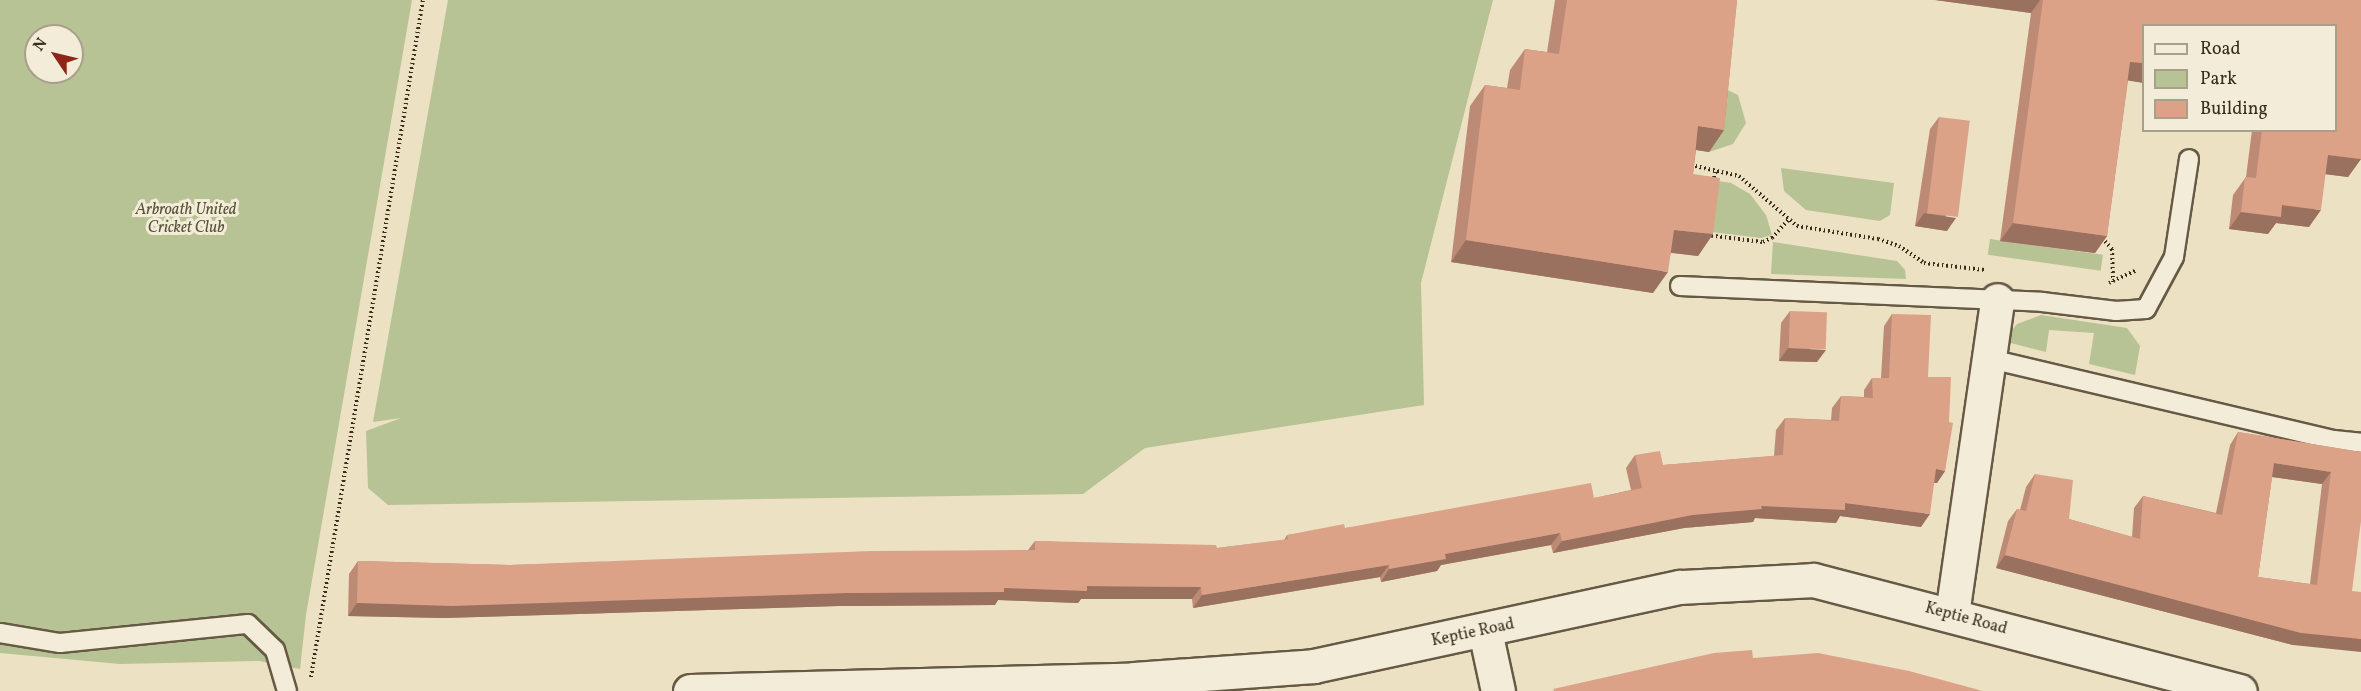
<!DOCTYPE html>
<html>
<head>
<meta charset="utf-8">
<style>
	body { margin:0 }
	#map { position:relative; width:2361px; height:691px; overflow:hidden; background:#ece1c3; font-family:Vollkorn,serif }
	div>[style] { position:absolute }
	.green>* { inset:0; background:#b7c394; transform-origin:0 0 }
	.path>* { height:4px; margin-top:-2px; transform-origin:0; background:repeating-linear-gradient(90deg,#3a2d1b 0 1.5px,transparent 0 4.5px) }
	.roads { filter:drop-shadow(2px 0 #665a45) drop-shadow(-2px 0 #665a45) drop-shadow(0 2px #665a45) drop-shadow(0 -2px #665a45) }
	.service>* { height:18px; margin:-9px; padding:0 9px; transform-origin:9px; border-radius:9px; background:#f3ecd8 }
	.minor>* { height:33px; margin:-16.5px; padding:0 16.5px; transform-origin:16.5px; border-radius:16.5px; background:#f3ecd8 }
	.secondary>* { height:33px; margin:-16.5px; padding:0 16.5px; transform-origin:16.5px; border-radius:16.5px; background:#f3ecd8 }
	.wall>* { inset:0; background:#bd8b75 }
	.shaded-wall>* { inset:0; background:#9a715f }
	.building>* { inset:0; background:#dca288; transform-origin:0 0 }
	span { translate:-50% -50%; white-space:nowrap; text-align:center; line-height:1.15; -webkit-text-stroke:6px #f3ecd8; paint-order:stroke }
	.park-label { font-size:16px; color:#595239; font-style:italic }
	.street-label { font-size:16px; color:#3a2d1b }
	.legend { position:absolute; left:2142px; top:24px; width:195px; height:108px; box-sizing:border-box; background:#f3ecd8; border:2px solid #a9a08c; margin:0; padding:8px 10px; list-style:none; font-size:18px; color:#3a2d1b }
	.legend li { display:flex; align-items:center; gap:12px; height:30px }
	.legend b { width:30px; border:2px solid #a9a08c }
	.north { position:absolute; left:24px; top:24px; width:60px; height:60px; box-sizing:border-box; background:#f3ecd8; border:2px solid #a9a08c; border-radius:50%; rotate:305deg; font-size:16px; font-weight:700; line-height:24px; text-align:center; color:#3a2d1b }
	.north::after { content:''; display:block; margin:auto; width:21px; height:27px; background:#8f2418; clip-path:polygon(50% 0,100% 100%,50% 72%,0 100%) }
</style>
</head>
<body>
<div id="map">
	<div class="green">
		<i style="clip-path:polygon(evenodd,0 0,412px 0,306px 615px,300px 669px,259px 661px,120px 664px,0 653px,0 0,36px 36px,72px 36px,72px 72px,36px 72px,36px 36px)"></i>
		<i style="clip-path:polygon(448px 0,1493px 0,1421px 283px,1424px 405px,1145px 448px,1083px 494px,388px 505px,368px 488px,366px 431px,401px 418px,373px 422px)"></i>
		<i style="clip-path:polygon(1715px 84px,1738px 95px,1746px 123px,1733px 144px,1709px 152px)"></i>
		<i style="clip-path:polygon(1781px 168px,1894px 183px,1890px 215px,1880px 221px,1806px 210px,1784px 191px)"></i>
		<i style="clip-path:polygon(1718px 181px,1731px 183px,1750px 194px,1766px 215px,1772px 235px,1761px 238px,1712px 232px)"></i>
		<i style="left:1990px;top:239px;width:114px;height:16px;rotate:8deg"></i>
		<i style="clip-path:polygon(1773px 242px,1897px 261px,1905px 270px,1906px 279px,1771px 274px)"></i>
		<i style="clip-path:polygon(2041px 315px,2127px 328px,2140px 346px,2135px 375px,2089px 364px,2094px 333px,2049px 330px,2046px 352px,2003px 341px,2017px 324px)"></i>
	</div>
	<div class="path">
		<i style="left:1691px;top:165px;width:49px;rotate:12.9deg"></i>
		<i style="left:1739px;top:176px;width:77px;rotate:40.8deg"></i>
		<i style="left:1797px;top:226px;width:82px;rotate:9.1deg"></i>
		<i style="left:1878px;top:239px;width:22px;rotate:18deg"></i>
		<i style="left:1899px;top:246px;width:30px;rotate:34deg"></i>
		<i style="left:1924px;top:263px;width:61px;rotate:6.5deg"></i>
		<i style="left:1713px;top:182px;width:13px;rotate:-77deg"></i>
		<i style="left:1707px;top:235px;width:56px;rotate:7.1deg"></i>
		<i style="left:1763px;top:242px;width:10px;rotate:-24deg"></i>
		<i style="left:1772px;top:238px;width:24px;rotate:-48deg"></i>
		<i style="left:2102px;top:238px;width:15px;rotate:48deg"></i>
		<i style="left:2112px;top:249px;width:34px;rotate:88deg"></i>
		<i style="left:2109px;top:283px;width:31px;rotate:-25deg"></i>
		<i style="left:311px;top:677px;width:686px;rotate:-80.61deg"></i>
	</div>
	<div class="roads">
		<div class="service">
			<i style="left:1680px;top:286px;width:362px;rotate:2.5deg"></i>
			<i style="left:2042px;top:302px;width:75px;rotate:6.9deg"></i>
			<i style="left:2116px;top:311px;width:30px;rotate:-4deg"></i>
			<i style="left:2146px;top:309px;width:59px;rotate:-61.7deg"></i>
			<i style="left:2174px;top:257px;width:99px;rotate:-81.3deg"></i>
			<i style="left:1986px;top:358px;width:358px;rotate:13.3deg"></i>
			<i style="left:2334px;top:440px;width:27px;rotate:6deg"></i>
			<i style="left:0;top:633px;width:61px;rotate:9.5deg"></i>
			<i style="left:60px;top:643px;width:189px;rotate:-5.8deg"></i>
			<i style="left:248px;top:624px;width:37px;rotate:44deg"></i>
			<i style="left:275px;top:650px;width:43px;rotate:73.7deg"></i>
		</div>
		<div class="minor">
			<i style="left:1952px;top:614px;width:317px;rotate:-81.8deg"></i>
			<i style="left:1485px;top:631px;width:61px;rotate:77.8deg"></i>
		</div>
		<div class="secondary">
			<i style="left:690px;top:691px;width:444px;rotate:-1.5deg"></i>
			<i style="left:1134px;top:679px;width:180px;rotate:-4.1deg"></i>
			<i style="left:1314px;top:666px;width:374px;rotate:-12.2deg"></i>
			<i style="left:1680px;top:587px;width:133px;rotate:-3deg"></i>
			<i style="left:1813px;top:580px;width:441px;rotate:14.6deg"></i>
		</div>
	</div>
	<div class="wall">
		<i style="clip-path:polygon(1555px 0,1737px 0,1724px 130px,1709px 152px,1696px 150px,1693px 174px,1713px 234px,1698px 256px,1671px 253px,1653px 293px,1451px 262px,1470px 106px,1485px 85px,1507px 88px,1510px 70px,1525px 49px,1547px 52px)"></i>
		<i style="clip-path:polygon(1935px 0,2361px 0,2361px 159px,2348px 177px,2325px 174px,2309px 227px,2276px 223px,2268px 234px,2229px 229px,2233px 195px,2246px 177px,2252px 130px,2336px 130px,2336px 26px,2144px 26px,2144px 83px,2128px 80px,2107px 236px,2095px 253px,2000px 241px,2031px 13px)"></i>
		<i style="clip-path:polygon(1939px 117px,1947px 231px,1915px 226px,1930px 129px)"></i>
		<i style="clip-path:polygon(1790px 311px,1817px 362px,1779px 361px,1781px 323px)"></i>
		<i style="clip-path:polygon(1892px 314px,1928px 377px,1949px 422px,1945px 471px,1937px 483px,1934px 483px,1921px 527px,1840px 516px,1836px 523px,1755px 518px,1753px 522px,1684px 528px,1553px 553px,1551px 545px,1441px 565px,1437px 571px,1381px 582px,1380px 577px,1193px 608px,1192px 599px,1081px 599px,1078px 603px,998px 600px,995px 605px,839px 606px,444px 618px,348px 616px,349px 574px,358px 561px,510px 565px,1028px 550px,1035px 541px,1217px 548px,1284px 540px,1287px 535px,1594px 498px,1631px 490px,1626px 468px,1635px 455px,1663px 465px,1774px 456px,1776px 430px,1785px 418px,1831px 420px,1832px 408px,1841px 396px,1864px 397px,1864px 390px,1872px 378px,1881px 378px,1884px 326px)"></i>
		<i style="clip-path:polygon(evenodd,2238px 432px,2361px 452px,2361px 521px,2293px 645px,1996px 568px,2008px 521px,2017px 509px,2020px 510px,2026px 487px,2035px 474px,2069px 519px,2132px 537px,2134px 508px,2143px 496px,2216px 513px,2230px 445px,2238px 432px,2272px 477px,2322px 484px,2310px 584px,2258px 577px,2272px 477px)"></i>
	</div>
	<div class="shaded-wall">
		<i style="clip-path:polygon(1935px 0,2040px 0,2031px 13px)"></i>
		<i style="clip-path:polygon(2130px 62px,2144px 63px,2144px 83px,2118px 79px)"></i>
		<i style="clip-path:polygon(1698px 126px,1724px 130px,1709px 152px,1683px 148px)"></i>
		<i style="clip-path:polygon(2328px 155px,2361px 159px,2348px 177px,2316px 173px)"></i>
		<i style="clip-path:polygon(2282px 205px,2321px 210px,2309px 227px,2276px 223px,2268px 234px,2229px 229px,2241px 212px)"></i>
		<i style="clip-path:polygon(1924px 213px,1956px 218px,1947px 231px,1915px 226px)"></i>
		<i style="clip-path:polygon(2013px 223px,2107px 236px,2095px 253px,2000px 241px)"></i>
		<i style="clip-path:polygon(1674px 230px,1713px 234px,1698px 256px,1659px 251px)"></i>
		<i style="clip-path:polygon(1466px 240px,1668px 272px,1653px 293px,1451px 262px)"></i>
		<i style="clip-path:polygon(1788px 348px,1826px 350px,1817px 362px,1779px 361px)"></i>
		<i style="clip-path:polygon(2274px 463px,2331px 472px,2322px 484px,2265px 476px)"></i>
		<i style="clip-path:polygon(1936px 469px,1945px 471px,1937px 483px,1927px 482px)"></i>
		<i style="clip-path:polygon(1845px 503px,1930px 514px,1921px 527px,1840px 516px,1836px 523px,1755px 518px,1753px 522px,1684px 528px,1553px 553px,1562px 541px,1692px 515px,1761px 506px)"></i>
		<i style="clip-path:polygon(1560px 533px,1551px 545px,1441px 565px,1437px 571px,1381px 582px,1389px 569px,1445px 554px)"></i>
		<i style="clip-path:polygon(2005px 555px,2361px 639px,2361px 652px,2293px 645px,1996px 568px)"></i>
		<i style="clip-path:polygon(1389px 565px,1380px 577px,1193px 608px,1202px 595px)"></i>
		<i style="clip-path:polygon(1087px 586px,1201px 587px,1192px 599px,1081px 599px,1078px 603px,998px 600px,995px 605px,839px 606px,444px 618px,348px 616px,357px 603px)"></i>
	</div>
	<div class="building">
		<i style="clip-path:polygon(1567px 0,1737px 0,1724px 130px,1698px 126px,1693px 174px,1720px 178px,1713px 234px,1674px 230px,1668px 272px,1466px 240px,1485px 85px,1520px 90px,1525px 49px,1559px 54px)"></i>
		<i style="clip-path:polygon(2043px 0,2361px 0,2361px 159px,2328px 155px,2321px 210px,2282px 205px,2281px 217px,2241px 212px,2245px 177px,2256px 178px,2262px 130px,2336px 130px,2336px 26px,2144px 26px,2144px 63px,2130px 62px,2107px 236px,2013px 223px)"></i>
		<i style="left:1939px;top:117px;width:31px;height:97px;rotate:7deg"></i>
		<i style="left:1790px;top:311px;width:37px;height:37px;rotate:2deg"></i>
		<i style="clip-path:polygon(1892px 314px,1931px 315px,1928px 377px,1951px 377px,1949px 422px,1953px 423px,1945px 471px,1936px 469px,1930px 514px,1845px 503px,1845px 510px,1761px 506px,1762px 509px,1692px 515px,1562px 541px,1560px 533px,1445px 554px,1446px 559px,1389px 569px,1389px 565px,1202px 595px,1201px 587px,1087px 586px,1087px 591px,1004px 588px,1004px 592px,848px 593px,452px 606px,357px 603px,358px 561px,510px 565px,872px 551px,1035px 550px,1035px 541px,1216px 545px,1217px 548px,1288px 539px,1287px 535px,1344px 524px,1345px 528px,1591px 483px,1594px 498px,1642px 488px,1635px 455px,1660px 451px,1663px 465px,1783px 455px,1785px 418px,1839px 421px,1841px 396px,1873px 398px,1872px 378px,1889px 378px)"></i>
		<i style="clip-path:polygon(evenodd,2238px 432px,2361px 452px,2361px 521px,2352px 591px,2361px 592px,2361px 639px,2301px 633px,2005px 555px,2017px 509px,2026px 511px,2035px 474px,2073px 480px,2069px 519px,2140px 539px,2143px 496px,2222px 515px,2238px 432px,2274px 463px,2331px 472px,2317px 585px,2258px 577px,2274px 463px)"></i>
		<i style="clip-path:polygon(1752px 650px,1753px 658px,1818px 653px,1909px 671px,1983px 691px,1554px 691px,1553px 689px,1714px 653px)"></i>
	</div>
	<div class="park-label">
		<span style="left:186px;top:219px">Arbroath United<br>Cricket Club</span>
	</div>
	<div class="street-label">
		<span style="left:1966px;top:619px;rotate:15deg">Keptie Road</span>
		<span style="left:1473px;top:633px;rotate:-12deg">Keptie Road</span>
	</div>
	<ul class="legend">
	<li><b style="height:8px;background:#f3ecd8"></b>Road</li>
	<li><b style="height:16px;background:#b7c394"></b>Park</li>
	<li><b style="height:16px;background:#dca288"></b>Building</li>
	</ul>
	<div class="north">N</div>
</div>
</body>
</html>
